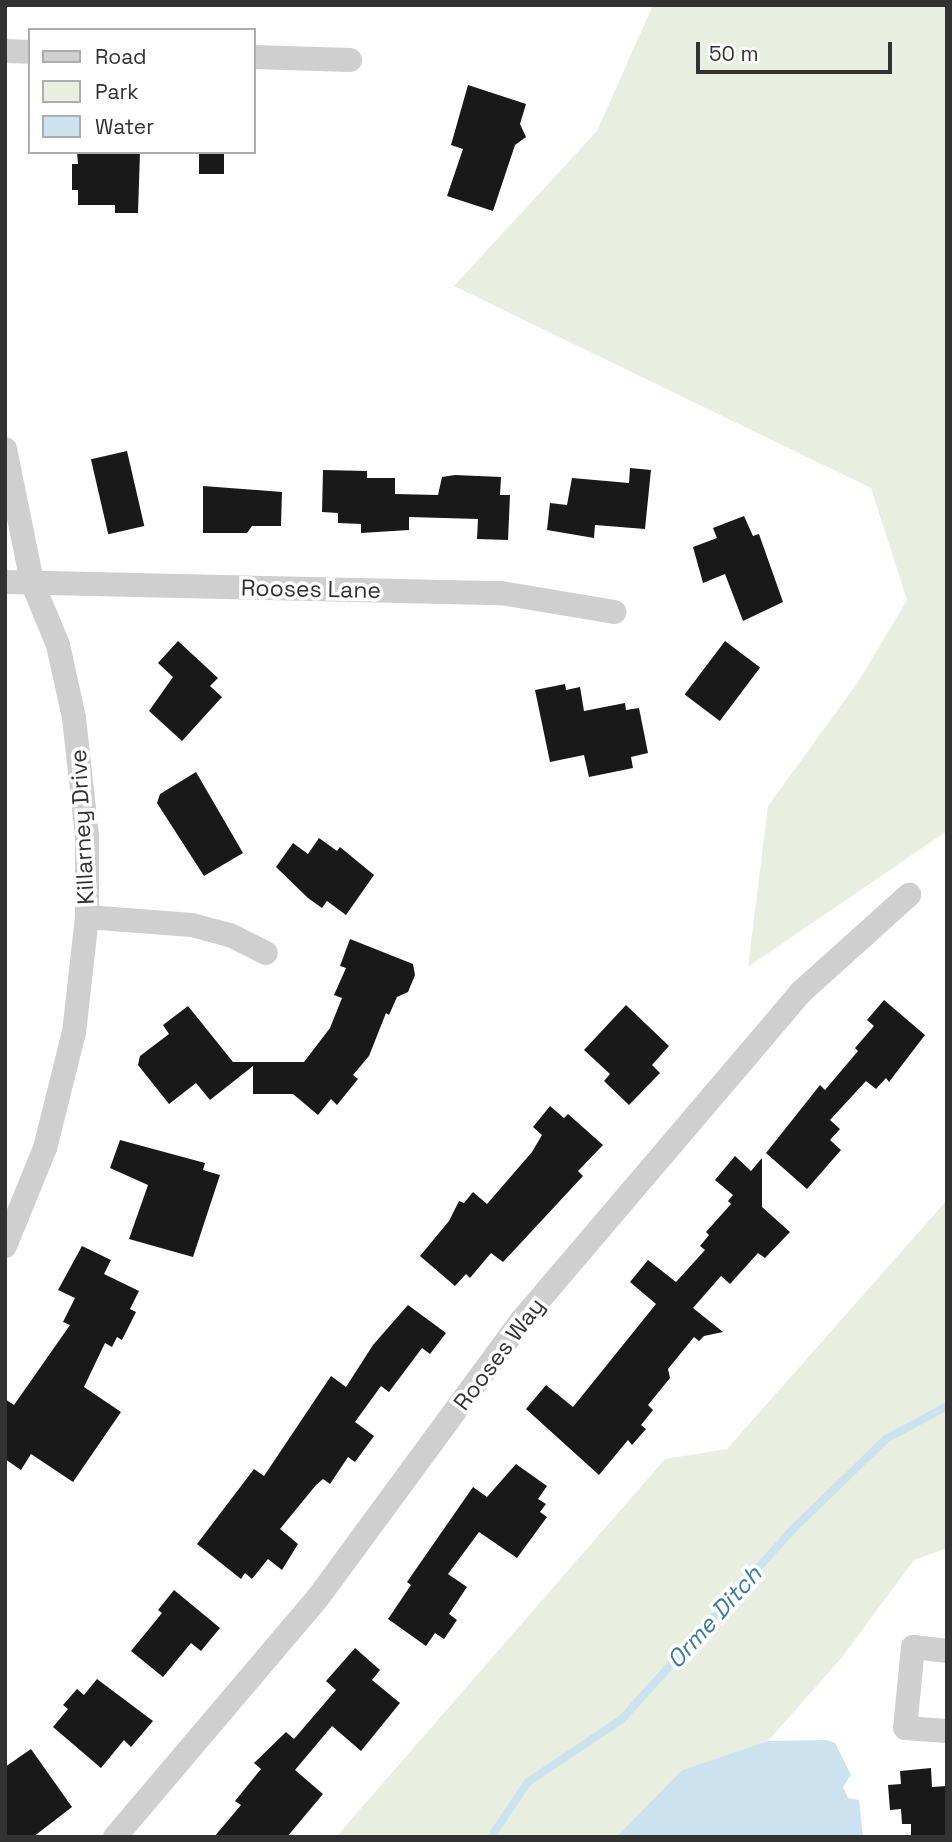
<!DOCTYPE html>
<html>
<head>
<meta charset="utf-8">
<style>
	body { margin:0 }
	#map { position:relative; width:952px; height:1842px; overflow:hidden; background:#fff; font-family:"Space Grotesk",sans-serif }
	div>[style] { position:absolute }
	.green>* { inset:0; background:#e9efe0 }
	.water>* { inset:0; background:#cce3ef }
	.stream>* { height:8px; margin:-4px; padding:0 4px; transform-origin:4px; border-radius:4px; background:#cce3ef }
	.building>* { inset:0; background:#191919; transform-origin:0 0 }
	.minor>* { height:24px; margin:-12px; padding:0 12px; transform-origin:12px; border-radius:12px; background:#cfcfcf }
	span { translate:-50% -50%; white-space:nowrap; text-align:center; line-height:1.15; -webkit-text-stroke:7px #fff; paint-order:stroke }
	.street-label { font-size:23px; color:#323232 }
	.water-label { font-size:24px; color:#3a7a9a; font-style:italic }
	.frame { position:absolute; inset:0; border:7px solid #323232; pointer-events:none }
	.legend { position:absolute; left:28px; top:28px; width:228px; height:126px; box-sizing:border-box; background:#fff; border:2px solid #adadad; margin:0; padding:9px 12px; list-style:none; font-size:21px; color:#323232 }
	.legend li { display:flex; align-items:center; gap:14px; height:35px }
	.legend b { width:35px; border:2px solid #adadad }
	.scale { position:absolute; left:696px; top:42px; width:196px; height:32px; box-sizing:border-box; border:4px solid #323232; border-top:0; padding-left:9px; font-size:21px; line-height:24px; white-space:nowrap; color:#323232; -webkit-text-stroke:5px #fff; paint-order:stroke }
</style>
</head>
<body>
<div id="map">
	<div class="green">
		<i style="clip-path:polygon(653px 5px,947px 5px,947px 831px,748px 967px,768px 806px,858px 682px,907px 600px,871px 488px,454px 286px,597px 131px)"></i>
		<i style="clip-path:polygon(947px 1200px,947px 1548px,914px 1560px,843px 1656px,768px 1741px,682px 1770px,616px 1837px,336px 1837px,665px 1459px,727px 1449px)"></i>
	</div>
	<div class="water">
		<i style="clip-path:polygon(827px 1740px,835px 1743px,851px 1775px,843px 1787px,848px 1798px,859px 1800px,863px 1837px,616px 1837px,682px 1770px,768px 1741px)"></i>
	</div>
	<div class="stream">
		<i style="left:491px;top:1837px;width:66px;rotate:-56.1deg"></i>
		<i style="left:528px;top:1782px;width:113px;rotate:-33.8deg"></i>
		<i style="left:622px;top:1719px;width:254px;rotate:-48deg"></i>
		<i style="left:792px;top:1530px;width:131px;rotate:-44.1deg"></i>
		<i style="left:886px;top:1439px;width:69px;rotate:-28.4deg"></i>
	</div>
	<div class="building">
		<i style="clip-path:polygon(468px 85px,526px 104px,520px 124px,526px 137px,515px 145px,493px 211px,447px 196px,463px 149px,451px 145px)"></i>
		<i style="clip-path:polygon(77px 152px,140px 152px,138px 213px,115px 213px,115px 205px,78px 205px,78px 190px,72px 190px,72px 164px,78px 164px)"></i>
		<i style="left:199px;top:152px;width:25px;height:22px"></i>
		<i style="left:127px;top:451px;width:77px;height:37px;rotate:77deg"></i>
		<i style="clip-path:polygon(630px 468px,651px 470px,645px 529px,595px 525px,594px 538px,547px 530px,550px 503px,567px 505px,572px 478px,629px 483px)"></i>
		<i style="clip-path:polygon(323px 470px,367px 471px,367px 478px,395px 478px,395px 494px,438px 495px,442px 477px,455px 475px,501px 477px,500px 495px,510px 495px,508px 540px,477px 539px,478px 519px,409px 517px,409px 530px,361px 533px,361px 524px,338px 523px,338px 513px,322px 512px)"></i>
		<i style="clip-path:polygon(203px 486px,282px 492px,281px 526px,252px 526px,247px 533px,203px 533px)"></i>
		<i style="clip-path:polygon(744px 516px,753px 536px,759px 534px,783px 602px,743px 621px,725px 574px,703px 583px,693px 547px,717px 538px,713px 528px)"></i>
		<i style="clip-path:polygon(178px 641px,218px 678px,210px 686px,222px 697px,182px 741px,149px 711px,173px 677px,158px 663px)"></i>
		<i style="left:725px;top:641px;width:44px;height:67px;rotate:37deg"></i>
		<i style="clip-path:polygon(565px 684px,566px 690px,580px 687px,584px 711px,625px 703px,626px 710px,639px 708px,648px 753px,631px 757px,633px 768px,589px 777px,584px 755px,550px 762px,535px 690px)"></i>
		<i style="clip-path:polygon(196px 772px,243px 853px,204px 876px,157px 803px,160px 794px)"></i>
		<i style="clip-path:polygon(319px 838px,337px 851px,340px 847px,374px 875px,346px 915px,327px 901px,322px 908px,308px 898px,276px 867px,293px 843px,308px 854px)"></i>
		<i style="clip-path:polygon(350px 939px,413px 964px,415px 975px,408px 992px,397px 997px,389px 1015px,386px 1013px,369px 1056px,353px 1075px,358px 1079px,337px 1105px,331px 1099px,318px 1115px,293px 1094px,253px 1094px,253px 1066px,210px 1100px,196px 1083px,169px 1104px,138px 1065px,140px 1056px,169px 1034px,163px 1025px,188px 1006px,233px 1062px,304px 1062px,330px 1028px,342px 998px,334px 995px,346px 968px,340px 966px)"></i>
		<i style="clip-path:polygon(884px 1000px,925px 1035px,889px 1082px,886px 1078px,876px 1089px,866px 1081px,830px 1120px,840px 1129px,830px 1140px,841px 1150px,807px 1189px,766px 1153px,820px 1085px,825px 1090px,858px 1051px,855px 1048px,874px 1026px,867px 1020px)"></i>
		<i style="clip-path:polygon(626px 1005px,669px 1046px,652px 1065px,660px 1073px,629px 1105px,604px 1081px,610px 1074px,584px 1050px)"></i>
		<i style="clip-path:polygon(550px 1106px,564px 1118px,568px 1114px,603px 1145px,578px 1171px,583px 1176px,503px 1262px,491px 1253px,470px 1278px,466px 1274px,455px 1286px,420px 1256px,449px 1221px,459px 1201px,464px 1203px,473px 1192px,487px 1204px,532px 1152px,542px 1135px,533px 1127px)"></i>
		<i style="clip-path:polygon(120px 1140px,205px 1163px,203px 1170px,220px 1175px,193px 1257px,129px 1239px,148px 1185px,110px 1168px)"></i>
		<i style="clip-path:polygon(735px 1156px,751px 1171px,762px 1158px,762px 1207px,790px 1232px,765px 1258px,758px 1253px,730px 1284px,721px 1276px,693px 1308px,723px 1332px,704px 1336px,699px 1341px,694px 1337px,668px 1369px,670px 1378px,648px 1405px,653px 1410px,641px 1425px,646px 1429px,632px 1445px,628px 1440px,599px 1475px,526px 1409px,546px 1385px,573px 1407px,656px 1304px,630px 1282px,648px 1260px,676px 1282px,705px 1250px,700px 1246px,709px 1235px,706px 1232px,731px 1204px,728px 1201px,733px 1195px,715px 1180px)"></i>
		<i style="clip-path:polygon(82px 1246px,111px 1260px,104px 1274px,139px 1291px,130px 1309px,136px 1312px,122px 1340px,117px 1337px,112px 1347px,105px 1343px,84px 1387px,121px 1412px,73px 1482px,31px 1454px,21px 1470px,5px 1459px,5px 1399px,14px 1405px,70px 1325px,63px 1322px,75px 1298px,58px 1290px)"></i>
		<i style="clip-path:polygon(408px 1305px,446px 1333px,430px 1354px,422px 1348px,389px 1392px,381px 1386px,355px 1422px,374px 1436px,355px 1462px,348px 1457px,330px 1484px,323px 1479px,316px 1485px,280px 1529px,298px 1544px,282px 1570px,268px 1559px,252px 1579px,245px 1573px,241px 1579px,197px 1544px,254px 1469px,264px 1476px,331px 1376px,346px 1387px,373px 1345px)"></i>
		<i style="clip-path:polygon(516px 1464px,547px 1486px,538px 1499px,546px 1504px,540px 1512px,547px 1517px,517px 1558px,479px 1532px,448px 1574px,467px 1587px,449px 1614px,457px 1620px,444px 1639px,435px 1633px,426px 1646px,388px 1619px,411px 1585px,407px 1582px,473px 1487px,487px 1497px)"></i>
		<i style="clip-path:polygon(174px 1590px,220px 1628px,201px 1651px,191px 1643px,163px 1677px,131px 1651px,162px 1613px,158px 1610px)"></i>
		<i style="clip-path:polygon(355px 1648px,380px 1670px,372px 1680px,400px 1703px,361px 1751px,332px 1726px,295px 1770px,323px 1794px,287px 1837px,214px 1837px,241px 1805px,235px 1801px,261px 1769px,254px 1763px,286px 1732px,294px 1739px,336px 1690px,326px 1681px)"></i>
		<i style="clip-path:polygon(97px 1679px,153px 1721px,131px 1747px,124px 1740px,101px 1768px,53px 1727px,68px 1709px,63px 1705px,77px 1689px,84px 1695px)"></i>
		<i style="clip-path:polygon(31px 1749px,72px 1807px,33px 1837px,5px 1837px,5px 1767px)"></i>
		<i style="clip-path:polygon(931px 1768px,932px 1787px,947px 1786px,947px 1837px,911px 1837px,911px 1824px,902px 1824px,901px 1809px,890px 1810px,888px 1785px,901px 1784px,900px 1771px)"></i>
	</div>
	<div class="minor">
		<i style="left:5px;top:51px;width:25px;rotate:2deg"></i>
		<i style="left:254px;top:57px;width:96px;rotate:1.8deg"></i>
		<i style="left:5px;top:449px;width:136px;rotate:78.5deg"></i>
		<i style="left:32px;top:582px;width:68px;rotate:67.6deg"></i>
		<i style="left:58px;top:645px;width:75px;rotate:77.6deg"></i>
		<i style="left:74px;top:718px;width:119px;rotate:83.7deg"></i>
		<i style="left:87px;top:836px;width:81px;rotate:90deg"></i>
		<i style="left:87px;top:917px;width:116px;rotate:96.4deg"></i>
		<i style="left:74px;top:1032px;width:120px;rotate:104deg"></i>
		<i style="left:45px;top:1148px;width:106px;rotate:112.2deg"></i>
		<i style="left:5px;top:582px;width:496px;rotate:1.3deg"></i>
		<i style="left:501px;top:593px;width:115px;rotate:9.5deg"></i>
		<i style="left:87px;top:917px;width:105px;rotate:4.4deg"></i>
		<i style="left:192px;top:925px;width:39px;rotate:15deg"></i>
		<i style="left:230px;top:935px;width:40px;rotate:26.6deg"></i>
		<i style="left:947px;top:1651px;width:34px;rotate:-173deg"></i>
		<i style="left:913px;top:1647px;width:81px;rotate:95.6deg"></i>
		<i style="left:905px;top:1728px;width:42px;rotate:4.1deg"></i>
		<i style="left:115px;top:1837px;width:312px;rotate:-49.7deg"></i>
		<i style="left:317px;top:1599px;width:346px;rotate:-53.7deg"></i>
		<i style="left:522px;top:1320px;width:429px;rotate:-49.6deg"></i>
		<i style="left:800px;top:993px;width:147px;rotate:-42deg"></i>
	</div>
	<div class="street-label">
		<span style="left:311px;top:589px;rotate:1deg">Rooses Lane</span>
		<span style="left:82px;top:827px;rotate:-93deg">Killarney Drive</span>
		<span style="left:499px;top:1354px;rotate:-53deg">Rooses Way</span>
	</div>
	<div class="water-label">
		<span style="left:714px;top:1617px;rotate:-48deg">Orme Ditch</span>
	</div>
	<div class="frame"></div>
	<ul class="legend">
	<li><b style="height:9px;background:#cfcfcf"></b>Road</li>
	<li><b style="height:19px;background:#e9efe0"></b>Park</li>
	<li><b style="height:19px;background:#cce3ef"></b>Water</li>
	</ul>
	<div class="scale">50 m</div>
</div>
</body>
</html>
